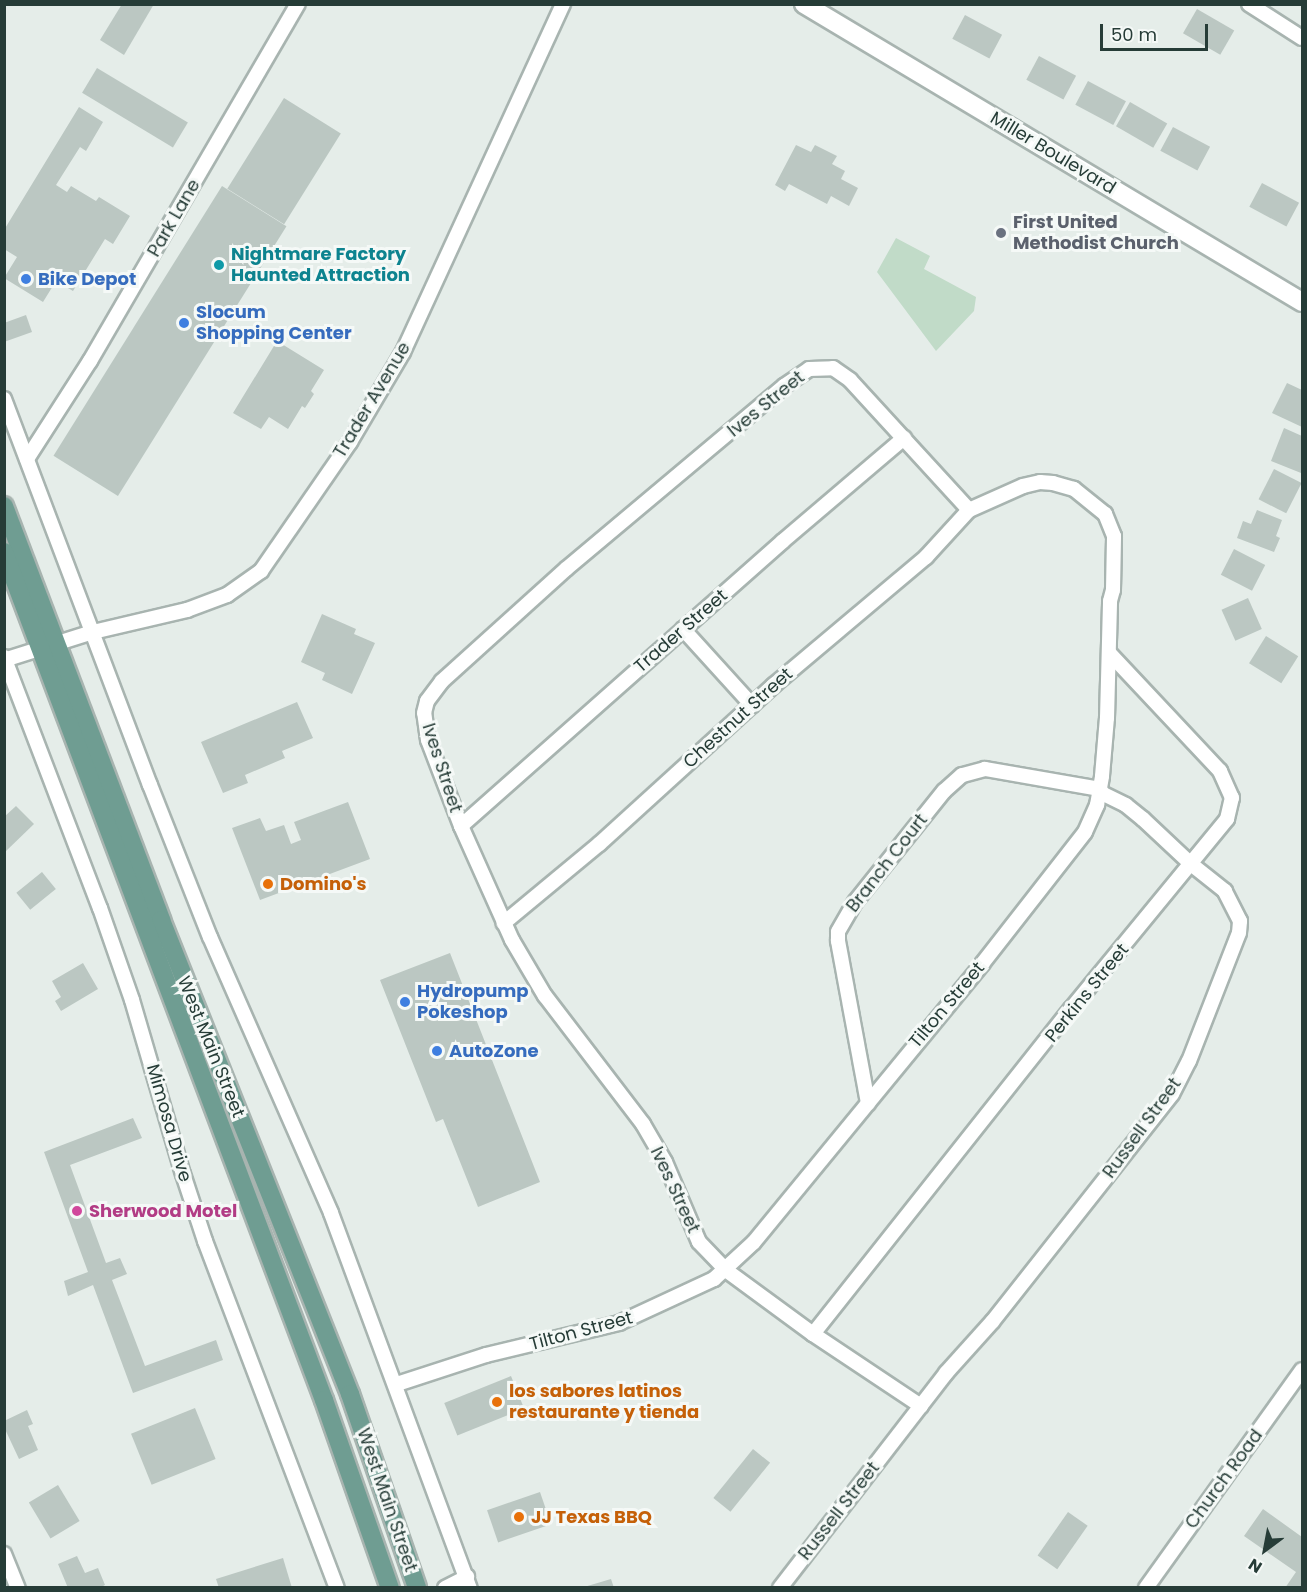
<!DOCTYPE html>
<html>
<head>
<meta charset="utf-8">
<style>
	body { margin:0 }
	#map { position:relative; width:1307px; height:1592px; overflow:hidden; background:#e5ede9; font-family:Poppins,sans-serif }
	div>[style] { position:absolute }
	.green>* { inset:0; background:#c1dbc8 }
	.building>* { inset:0; background:#bbc7c2; transform-origin:0 0 }
	.roads { filter:drop-shadow(2px 0 #a8b4b0) drop-shadow(-2px 0 #a8b4b0) drop-shadow(0 2px #a8b4b0) drop-shadow(0 -2px #a8b4b0) }
	.street>* { height:14px; margin:-7px; padding:0 7px; transform-origin:7px; border-radius:7px; background:#fff }
	.secondary>* { height:18px; margin:-9px; padding:0 9px; transform-origin:9px; border-radius:9px; background:#fff }
	.primary>* { height:18px; margin:-9px; padding:0 9px; transform-origin:9px; border-radius:9px; background:#6f9d92 }
	.dots>* { width:16px; height:16px; translate:-50% -50%; box-sizing:border-box; border:3px solid #f5f9f7; border-radius:50% }
	span { translate:-50% -50%; white-space:nowrap; text-align:center; line-height:1.15; -webkit-text-stroke:6px #f5f9f7; paint-order:stroke }
	.street-label { font-size:18px; color:#263c37 }
	.worship-label { font-size:18px; color:#5b616d; font-weight:700 }
	.left { translate:0 -50%; text-align:left }
	.culture-label { font-size:18px; color:#0d838f; font-weight:700 }
	.shop-label { font-size:18px; color:#366cbe; font-weight:700 }
	.food-label { font-size:18px; color:#c56008; font-weight:700 }
	.hotel-label { font-size:18px; color:#b23c85; font-weight:700 }
	.frame { position:absolute; inset:0; border:6px solid #263c37; pointer-events:none }
	.north { position:absolute; left:1235px; top:1520px; width:60px; height:60px; -webkit-text-stroke:4px #f5f9f7; paint-order:stroke; rotate:212deg; font-size:16px; font-weight:700; line-height:24px; text-align:center; color:#263c37 }
	.north::after { content:''; display:block; margin:auto; width:21px; height:27px; background:#263c37; clip-path:polygon(50% 0,100% 100%,50% 72%,0 100%) }
	.scale { position:absolute; left:1100px; top:24px; width:108px; height:27px; box-sizing:border-box; border:3px solid #263c37; border-top:0; padding-left:8px; font-size:18px; line-height:21px; white-space:nowrap; color:#263c37; -webkit-text-stroke:4px #f5f9f7; paint-order:stroke }
</style>
</head>
<body>
<div id="map">
	<div class="green">
		<i style="clip-path:polygon(896px 238px,930px 256px,924px 269px,976px 297px,974px 311px,936px 351px,877px 272px)"></i>
	</div>
	<div class="building">
		<i style="clip-path:polygon(122px 4px,154px 4px,124px 55px,100px 40px)"></i>
		<i style="left:1197px;top:9px;width:43px;height:28px;rotate:30deg"></i>
		<i style="left:965px;top:15px;width:42px;height:27px;rotate:28deg"></i>
		<i style="left:1039px;top:56px;width:42px;height:27px;rotate:28deg"></i>
		<i style="left:97px;top:68px;width:106px;height:29px;rotate:31deg"></i>
		<i style="left:1088px;top:81px;width:43px;height:27px;rotate:28deg"></i>
		<i style="left:284px;top:98px;width:67px;height:107px;rotate:32deg"></i>
		<i style="left:1130px;top:102px;width:43px;height:28px;rotate:30deg"></i>
		<i style="clip-path:polygon(79px 107px,103px 122px,86px 151px,80px 147px,56px 185px,67px 192px,71px 186px,96px 201px,99px 197px,130px 216px,113px 244px,105px 239px,73px 291px,56px 281px,43px 302px,4px 278px,17px 257px,4px 249px,4px 230px)"></i>
		<i style="left:1173px;top:127px;width:42px;height:27px;rotate:28deg"></i>
		<i style="clip-path:polygon(796px 145px,811px 152px,815px 145px,837px 156px,832px 164px,845px 171px,841px 179px,858px 188px,849px 206px,831px 196px,827px 204px,789px 184px,785px 191px,775px 185px)"></i>
		<i style="left:1262px;top:183px;width:42px;height:27px;rotate:28deg"></i>
		<i style="left:222px;top:186px;width:76px;height:318px;rotate:32deg"></i>
		<i style="clip-path:polygon(26px 315px,32px 332px,4px 342px,4px 323px)"></i>
		<i style="clip-path:polygon(277px 341px,324px 370px,311px 391px,314px 394px,305px 408px,302px 406px,288px 429px,269px 417px,261px 429px,233px 413px)"></i>
		<i style="clip-path:polygon(1287px 383px,1302px 390px,1302px 427px,1272px 413px)"></i>
		<i style="clip-path:polygon(1284px 428px,1302px 436px,1301px 473px,1271px 461px)"></i>
		<i style="left:1274px;top:469px;width:31px;height:34px;rotate:27deg"></i>
		<i style="clip-path:polygon(1257px 510px,1282px 520px,1276px 536px,1280px 538px,1274px 552px,1237px 538px,1243px 521px,1251px 524px)"></i>
		<i style="left:1234px;top:549px;width:35px;height:29px;rotate:27deg"></i>
		<i style="left:1248px;top:598px;width:34px;height:29px;rotate:66deg"></i>
		<i style="clip-path:polygon(322px 614px,356px 629px,354px 634px,375px 643px,352px 694px,322px 680px,325px 673px,301px 662px)"></i>
		<i style="left:1266px;top:636px;width:38px;height:32px;rotate:32deg"></i>
		<i style="clip-path:polygon(297px 702px,313px 738px,282px 751px,285px 758px,245px 775px,248px 783px,223px 793px,201px 742px)"></i>
		<i style="clip-path:polygon(348px 802px,370px 859px,260px 900px,232px 828px,260px 818px,266px 831px,284px 825px,291px 844px,301px 840px,294px 822px)"></i>
		<i style="clip-path:polygon(16px 806px,34px 824px,4px 853px,4px 817px)"></i>
		<i style="left:42px;top:872px;width:22px;height:33px;rotate:51deg"></i>
		<i style="clip-path:polygon(450px 953px,540px 1182px,478px 1207px,443px 1119px,436px 1122px,380px 980px)"></i>
		<i style="clip-path:polygon(83px 963px,98px 989px,61px 1011px,55px 1001px,61px 997px,52px 981px)"></i>
		<i style="clip-path:polygon(133px 1118px,142px 1138px,70px 1165px,106px 1263px,120px 1258px,127px 1274px,112px 1280px,145px 1366px,216px 1340px,223px 1360px,133px 1393px,93px 1285px,68px 1296px,64px 1281px,88px 1272px,44px 1152px)"></i>
		<i style="left:511px;top:1376px;width:35px;height:72px;rotate:68deg"></i>
		<i style="left:195px;top:1408px;width:55px;height:69px;rotate:68deg"></i>
		<i style="clip-path:polygon(27px 1410px,33px 1424px,28px 1426px,38px 1450px,19px 1459px,4px 1427px,4px 1421px)"></i>
		<i style="left:753px;top:1449px;width:22px;height:63px;rotate:39deg"></i>
		<i style="left:58px;top:1485px;width:42px;height:34px;rotate:59deg"></i>
		<i style="left:540px;top:1492px;width:34px;height:56px;rotate:71deg"></i>
		<i style="clip-path:polygon(1263px 1509px,1302px 1537px,1302px 1588px,1285px 1588px,1296px 1572px,1244px 1536px)"></i>
		<i style="left:1068px;top:1512px;width:24px;height:53px;rotate:35deg"></i>
		<i style="clip-path:polygon(77px 1556px,85px 1573px,98px 1568px,105px 1585px,99px 1588px,68px 1588px,58px 1564px)"></i>
		<i style="clip-path:polygon(283px 1558px,292px 1588px,219px 1588px,216px 1579px)"></i>
		<i style="clip-path:polygon(611px 1579px,614px 1588px,584px 1588px,584px 1587px)"></i>
	</div>
	<div class="roads">
		<div class="street">
			<i style="left:1249px;top:4px;width:63px;rotate:32.7deg"></i>
			<i style="left:4px;top:399px;width:413px;rotate:69.3deg"></i>
			<i style="left:150px;top:785px;width:163px;rotate:68.5deg"></i>
			<i style="left:210px;top:937px;width:301px;rotate:66.3deg"></i>
			<i style="left:331px;top:1213px;width:400px;rotate:69.7deg"></i>
			<i style="left:27px;top:459px;width:117px;rotate:-57.3deg"></i>
			<i style="left:90px;top:361px;width:413px;rotate:-59.8deg"></i>
			<i style="left:683px;top:629px;width:103px;rotate:47.8deg"></i>
			<i style="left:4px;top:657px;width:269px;rotate:69.1deg"></i>
			<i style="left:100px;top:908px;width:97px;rotate:70.8deg"></i>
			<i style="left:132px;top:1000px;width:181px;rotate:73.7deg"></i>
			<i style="left:183px;top:1174px;width:71px;rotate:71.8deg"></i>
			<i style="left:205px;top:1241px;width:371px;rotate:69.2deg"></i>
			<i style="left:4px;top:660px;width:93px;rotate:-17.5deg"></i>
			<i style="left:93px;top:632px;width:97px;rotate:-13.2deg"></i>
			<i style="left:187px;top:610px;width:43px;rotate:-20.6deg"></i>
			<i style="left:227px;top:595px;width:42px;rotate:-35.2deg"></i>
			<i style="left:261px;top:571px;width:157px;rotate:-55.4deg"></i>
			<i style="left:350px;top:442px;width:104px;rotate:-59.5deg"></i>
			<i style="left:403px;top:352px;width:383px;rotate:-65.3deg"></i>
			<i style="left:461px;top:826px;width:430px;rotate:-41.5deg"></i>
			<i style="left:783px;top:541px;width:159px;rotate:-40.4deg"></i>
			<i style="left:813px;top:1334px;width:415px;rotate:-51.6deg"></i>
			<i style="left:1071px;top:1009px;width:246px;rotate:-50.6deg"></i>
			<i style="left:1227px;top:819px;width:22px;rotate:-77deg"></i>
			<i style="left:1232px;top:798px;width:30px;rotate:-114deg"></i>
			<i style="left:1220px;top:771px;width:162px;rotate:-133.2deg"></i>
			<i style="left:397px;top:1384px;width:94px;rotate:-18deg"></i>
			<i style="left:486px;top:1355px;width:137px;rotate:-13.5deg"></i>
			<i style="left:619px;top:1323px;width:105px;rotate:-24.9deg"></i>
			<i style="left:714px;top:1279px;width:54px;rotate:-42.8deg"></i>
			<i style="left:754px;top:1242px;width:360px;rotate:-50.6deg"></i>
			<i style="left:982px;top:964px;width:167px;rotate:-52deg"></i>
			<i style="left:1085px;top:832px;width:30px;rotate:-66deg"></i>
			<i style="left:1097px;top:805px;width:29px;rotate:-80deg"></i>
			<i style="left:1102px;top:776px;width:58px;rotate:-85.1deg"></i>
			<i style="left:1107px;top:718px;width:117px;rotate:-88.5deg"></i>
			<i style="left:1110px;top:601px;width:11px;rotate:-75deg"></i>
			<i style="left:1113px;top:590px;width:54px;rotate:-88.9deg"></i>
			<i style="left:1114px;top:536px;width:24px;rotate:-112deg"></i>
			<i style="left:1105px;top:514px;width:40px;rotate:-141deg"></i>
			<i style="left:1074px;top:489px;width:22px;rotate:-164deg"></i>
			<i style="left:1053px;top:483px;width:13px;rotate:-176deg"></i>
			<i style="left:1040px;top:482px;width:17px;rotate:167deg"></i>
			<i style="left:1023px;top:486px;width:59px;rotate:156deg"></i>
			<i style="left:969px;top:510px;width:64px;rotate:132.5deg"></i>
			<i style="left:926px;top:557px;width:199px;rotate:139.9deg"></i>
			<i style="left:774px;top:685px;width:236px;rotate:137.7deg"></i>
			<i style="left:599px;top:844px;width:124px;rotate:140.3deg"></i>
			<i style="left:921px;top:1406px;width:130px;rotate:-146.3deg"></i>
			<i style="left:813px;top:1334px;width:108px;rotate:-143.7deg"></i>
			<i style="left:726px;top:1270px;width:39px;rotate:-134deg"></i>
			<i style="left:699px;top:1242px;width:87px;rotate:-113deg"></i>
			<i style="left:665px;top:1162px;width:44px;rotate:-120.1deg"></i>
			<i style="left:643px;top:1124px;width:161px;rotate:-127.4deg"></i>
			<i style="left:545px;top:996px;width:65px;rotate:-120.5deg"></i>
			<i style="left:512px;top:940px;width:125px;rotate:-114.1deg"></i>
			<i style="left:461px;top:826px;width:92px;rotate:-111deg"></i>
			<i style="left:428px;top:740px;width:27px;rotate:-98deg"></i>
			<i style="left:424px;top:713px;width:12px;rotate:-76deg"></i>
			<i style="left:427px;top:701px;width:25px;rotate:-53deg"></i>
			<i style="left:442px;top:681px;width:167px;rotate:-42.1deg"></i>
			<i style="left:566px;top:569px;width:285px;rotate:-40deg"></i>
			<i style="left:784px;top:386px;width:30px;rotate:-34deg"></i>
			<i style="left:809px;top:369px;width:24px;rotate:-2deg"></i>
			<i style="left:833px;top:368px;width:21px;rotate:35deg"></i>
			<i style="left:850px;top:380px;width:176px;rotate:47.5deg"></i>
			<i style="left:4px;top:1554px;width:37px;rotate:68deg"></i>
			<i style="left:445px;top:1588px;width:25px;rotate:-27deg"></i>
			<i style="left:780px;top:1588px;width:272px;rotate:-52.3deg"></i>
			<i style="left:946px;top:1373px;width:69px;rotate:-48deg"></i>
			<i style="left:992px;top:1322px;width:290px;rotate:-51.7deg"></i>
			<i style="left:1172px;top:1094px;width:37px;rotate:-63deg"></i>
			<i style="left:1189px;top:1061px;width:137px;rotate:-68.7deg"></i>
			<i style="left:1239px;top:933px;width:12px;rotate:-85deg"></i>
			<i style="left:1240px;top:921px;width:34px;rotate:-117deg"></i>
			<i style="left:1225px;top:891px;width:43px;rotate:-141.5deg"></i>
			<i style="left:1191px;top:864px;width:66px;rotate:-136.8deg"></i>
			<i style="left:1143px;top:819px;width:22px;rotate:-141deg"></i>
			<i style="left:1126px;top:805px;width:25px;rotate:-154deg"></i>
			<i style="left:1103px;top:794px;width:6px;rotate:-121deg"></i>
			<i style="left:1100px;top:789px;width:117px;rotate:-170.1deg"></i>
			<i style="left:985px;top:769px;width:24px;rotate:165deg"></i>
			<i style="left:962px;top:775px;width:24px;rotate:138deg"></i>
			<i style="left:944px;top:791px;width:142px;rotate:128.7deg"></i>
			<i style="left:855px;top:902px;width:34px;rotate:120deg"></i>
			<i style="left:838px;top:932px;width:9px;rotate:90deg"></i>
			<i style="left:838px;top:941px;width:165px;rotate:79.5deg"></i>
			<i style="left:1146px;top:1588px;width:268px;rotate:-54.4deg"></i>
		</div>
		<div class="secondary">
			<i style="left:804px;top:4px;width:580px;rotate:30.9deg"></i>
		</div>
		<div class="primary">
			<i style="left:4px;top:506px;width:443px;rotate:69.2deg"></i>
			<i style="left:161px;top:920px;width:510px;rotate:68.26deg"></i>
			<i style="left:350px;top:1394px;width:205px;rotate:70.9deg"></i>
			<i style="left:4px;top:552px;width:906px;rotate:69.33deg"></i>
			<i style="left:324px;top:1400px;width:199px;rotate:70.7deg"></i>
		</div>
	</div>
	<div class="dots">
		<i style="left:1001px;top:233px;background:#6b7280"></i>
		<i style="left:219px;top:265px;background:#0f9aa8"></i>
		<i style="left:26px;top:279px;background:#3f7fe0"></i>
		<i style="left:184px;top:323px;background:#3f7fe0"></i>
		<i style="left:268px;top:884px;background:#e8710a"></i>
		<i style="left:405px;top:1002px;background:#3f7fe0"></i>
		<i style="left:437px;top:1051px;background:#3f7fe0"></i>
		<i style="left:77px;top:1211px;background:#d1479c"></i>
		<i style="left:497px;top:1402px;background:#e8710a"></i>
		<i style="left:519px;top:1517px;background:#e8710a"></i>
	</div>
	<div class="street-label">
		<span style="left:1053px;top:153px;rotate:31deg">Miller Boulevard</span>
		<span style="left:174px;top:218px;rotate:-60deg">Park Lane</span>
		<span style="left:372px;top:400px;rotate:-59deg">Trader Avenue</span>
		<span style="left:766px;top:404px;rotate:-39deg">Ives Street</span>
		<span style="left:681px;top:631px;rotate:-41deg">Trader Street</span>
		<span style="left:738px;top:718px;rotate:-42deg">Chestnut Street</span>
		<span style="left:442px;top:768px;rotate:72deg">Ives Street</span>
		<span style="left:887px;top:863px;rotate:-52deg">Branch Court</span>
		<span style="left:1087px;top:993px;rotate:-51deg">Perkins Street</span>
		<span style="left:947px;top:1005px;rotate:-50deg">Tilton Street</span>
		<span style="left:211px;top:1047px;rotate:68deg">West Main Street</span>
		<span style="left:169px;top:1123px;rotate:74deg">Mimosa Drive</span>
		<span style="left:1142px;top:1128px;rotate:-54deg">Russell Street</span>
		<span style="left:675px;top:1190px;rotate:65deg">Ives Street</span>
		<span style="left:581px;top:1331px;rotate:-15deg">Tilton Street</span>
		<span style="left:1224px;top:1479px;rotate:-54deg">Church Road</span>
		<span style="left:387px;top:1500px;rotate:71deg">West Main Street</span>
		<span style="left:839px;top:1511px;rotate:-52deg">Russell Street</span>
	</div>
	<div class="worship-label">
		<span class="left" style="left:1013px;top:233px">First United<br>Methodist Church</span>
	</div>
	<div class="culture-label">
		<span class="left" style="left:231px;top:265px">Nightmare Factory<br>Haunted Attraction</span>
	</div>
	<div class="shop-label">
		<span class="left" style="left:38px;top:279px">Bike Depot</span>
		<span class="left" style="left:196px;top:323px">Slocum<br>Shopping Center</span>
		<span class="left" style="left:417px;top:1002px">Hydropump<br>Pokeshop</span>
		<span class="left" style="left:449px;top:1051px">AutoZone</span>
	</div>
	<div class="food-label">
		<span class="left" style="left:280px;top:884px">Domino's</span>
		<span class="left" style="left:509px;top:1402px">los sabores latinos<br>restaurante y tienda</span>
		<span class="left" style="left:531px;top:1517px">JJ Texas BBQ</span>
	</div>
	<div class="hotel-label">
		<span class="left" style="left:89px;top:1211px">Sherwood Motel</span>
	</div>
	<div class="frame"></div>
	<div class="north">N</div>
	<div class="scale">50 m</div>
</div>
</body>
</html>
